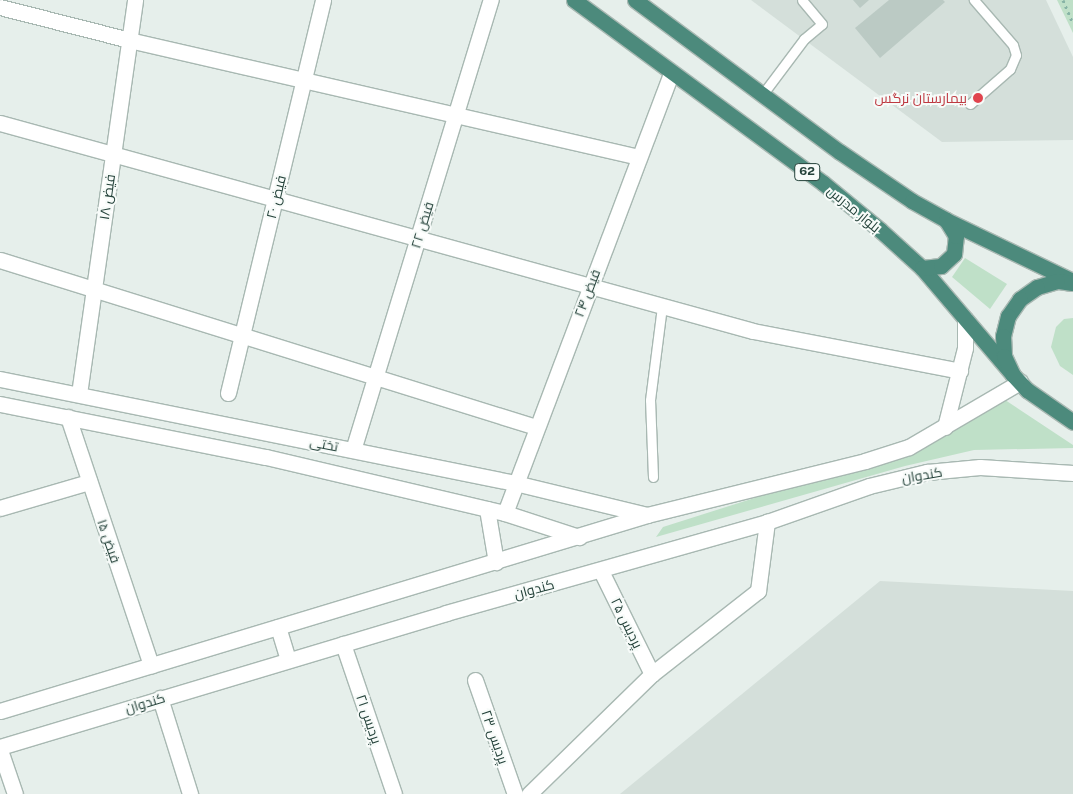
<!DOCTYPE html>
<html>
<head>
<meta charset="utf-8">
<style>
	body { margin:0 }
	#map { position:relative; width:1073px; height:794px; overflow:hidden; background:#e6efeb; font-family:"Public Sans",Cairo,sans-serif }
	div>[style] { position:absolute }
	.built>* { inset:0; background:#d4dfda }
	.green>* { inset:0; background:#bfe0c8 }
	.building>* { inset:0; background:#bbcac4 }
	.path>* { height:3px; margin-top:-1.5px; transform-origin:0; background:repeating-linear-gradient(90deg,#86b3a5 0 2.5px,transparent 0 6.5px) }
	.roads { filter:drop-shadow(1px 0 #a8b8b2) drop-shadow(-1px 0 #a8b8b2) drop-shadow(0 1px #a8b8b2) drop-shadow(0 -1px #a8b8b2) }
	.service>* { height:9px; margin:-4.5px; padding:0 4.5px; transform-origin:4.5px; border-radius:4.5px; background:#fff }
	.minor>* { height:15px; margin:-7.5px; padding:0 7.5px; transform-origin:7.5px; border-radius:7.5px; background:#fff }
	.tertiary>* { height:15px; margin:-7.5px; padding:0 7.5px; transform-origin:7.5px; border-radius:7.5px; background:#fff }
	.secondary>* { height:15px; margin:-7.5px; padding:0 7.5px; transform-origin:7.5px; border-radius:7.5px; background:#fff }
	.trunk>* { height:15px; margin:-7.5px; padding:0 7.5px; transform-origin:7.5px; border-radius:7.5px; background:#4c8a7c }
	.dots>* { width:14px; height:14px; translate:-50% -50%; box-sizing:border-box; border:2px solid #f7fbf9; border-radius:50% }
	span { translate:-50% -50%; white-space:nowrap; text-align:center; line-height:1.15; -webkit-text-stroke:4px #f7fbf9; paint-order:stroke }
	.shield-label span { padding:1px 4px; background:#f7fbf9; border:1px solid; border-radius:4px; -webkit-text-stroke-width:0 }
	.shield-label { font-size:12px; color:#24423a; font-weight:700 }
	.health-label { font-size:14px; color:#be3a42 }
	.right { translate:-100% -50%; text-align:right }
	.street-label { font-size:14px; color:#24423a }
</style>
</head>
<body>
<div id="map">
	<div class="built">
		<i style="clip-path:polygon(751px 0,1046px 0,1073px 57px,1073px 140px,942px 142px)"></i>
		<i style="clip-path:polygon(880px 581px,1073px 591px,1073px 794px,620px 794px)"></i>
	</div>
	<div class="green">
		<i style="clip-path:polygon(1057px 0,1073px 0,1073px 33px)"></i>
		<i style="clip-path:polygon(965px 258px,1007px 284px,990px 309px,952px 277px)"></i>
		<i style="clip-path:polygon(1073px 318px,1073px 375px,1060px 366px,1051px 347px,1056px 327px,1064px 319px)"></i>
		<i style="clip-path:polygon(996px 394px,1073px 445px,1073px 448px,974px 450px,905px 466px,656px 537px,663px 527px,940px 439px)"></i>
	</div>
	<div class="building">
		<i style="clip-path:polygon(853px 0,869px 0,860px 8px)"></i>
		<i style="clip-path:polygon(889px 0,943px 0,945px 2px,880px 58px,855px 28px)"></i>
	</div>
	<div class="path">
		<i style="left:1063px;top:0;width:25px;rotate:67deg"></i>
	</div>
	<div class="roads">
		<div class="service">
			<i style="left:762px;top:95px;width:70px;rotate:-53.1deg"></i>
			<i style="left:804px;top:39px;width:23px;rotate:-40deg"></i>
			<i style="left:822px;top:24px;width:31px;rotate:-130deg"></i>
			<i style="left:970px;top:104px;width:53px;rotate:-41.2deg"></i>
			<i style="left:1010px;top:69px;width:15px;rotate:-67deg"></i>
			<i style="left:1016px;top:55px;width:10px;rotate:-107deg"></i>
			<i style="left:1013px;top:45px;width:60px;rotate:-130.9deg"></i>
			<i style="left:653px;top:477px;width:77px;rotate:-92.2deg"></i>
			<i style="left:650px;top:400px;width:95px;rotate:-82.7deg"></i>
		</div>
		<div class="minor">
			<i style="left:0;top:7px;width:133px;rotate:14.3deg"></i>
			<i style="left:129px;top:40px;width:523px;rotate:12.92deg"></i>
			<i style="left:0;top:123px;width:781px;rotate:15.44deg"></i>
			<i style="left:753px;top:331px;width:211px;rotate:10.9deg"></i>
			<i style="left:0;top:260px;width:561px;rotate:17.31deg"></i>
			<i style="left:228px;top:393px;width:404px;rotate:-76.4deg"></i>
			<i style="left:79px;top:394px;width:398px;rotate:-81.9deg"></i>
			<i style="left:68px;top:417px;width:262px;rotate:71.5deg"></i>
			<i style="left:353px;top:450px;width:471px;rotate:-73deg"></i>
			<i style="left:0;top:508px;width:93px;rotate:-16.3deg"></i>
			<i style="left:487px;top:509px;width:54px;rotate:80.4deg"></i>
			<i style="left:505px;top:513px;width:470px;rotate:-69.3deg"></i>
			<i style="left:601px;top:571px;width:115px;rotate:63.7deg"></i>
			<i style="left:343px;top:644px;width:158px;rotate:71.2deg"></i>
			<i style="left:475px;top:680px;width:121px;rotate:70.7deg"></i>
			<i style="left:160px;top:698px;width:101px;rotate:72.6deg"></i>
			<i style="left:0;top:750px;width:46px;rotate:71.2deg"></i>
			<i style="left:529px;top:794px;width:172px;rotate:-44.3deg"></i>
			<i style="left:652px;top:674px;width:135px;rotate:-38.1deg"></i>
			<i style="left:758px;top:591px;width:70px;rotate:-82.6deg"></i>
		</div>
		<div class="tertiary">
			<i style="left:0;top:379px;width:525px;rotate:11.42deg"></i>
			<i style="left:515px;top:483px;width:136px;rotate:13.6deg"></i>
			<i style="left:0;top:404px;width:271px;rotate:11.3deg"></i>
			<i style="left:266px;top:457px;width:245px;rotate:13.2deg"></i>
			<i style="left:505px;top:513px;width:78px;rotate:18deg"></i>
		</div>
		<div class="secondary">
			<i style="left:945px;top:427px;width:81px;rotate:-75.8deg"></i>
			<i style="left:965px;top:348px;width:29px;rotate:-90deg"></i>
			<i style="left:278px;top:627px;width:34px;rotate:73deg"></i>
			<i style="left:0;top:711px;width:676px;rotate:-16.85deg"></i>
			<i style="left:647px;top:515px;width:225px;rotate:-13.9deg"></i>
			<i style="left:865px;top:461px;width:46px;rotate:-17.7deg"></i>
			<i style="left:909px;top:447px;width:129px;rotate:-30.4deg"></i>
			<i style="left:0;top:747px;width:466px;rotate:-16.7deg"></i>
			<i style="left:446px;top:613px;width:334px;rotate:-15.8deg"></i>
			<i style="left:767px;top:522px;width:108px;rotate:-19.4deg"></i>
			<i style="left:869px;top:486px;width:60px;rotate:-13.6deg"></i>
			<i style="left:927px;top:472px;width:53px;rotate:-5.4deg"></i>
			<i style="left:980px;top:467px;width:93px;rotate:3.7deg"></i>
		</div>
		<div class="trunk">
			<i style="left:574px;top:0;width:309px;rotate:36.3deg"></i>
			<i style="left:823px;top:183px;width:74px;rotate:39.5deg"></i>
			<i style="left:880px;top:230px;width:57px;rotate:42.1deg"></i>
			<i style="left:922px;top:268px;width:140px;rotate:49.6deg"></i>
			<i style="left:635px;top:0;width:255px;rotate:36.6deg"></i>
			<i style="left:840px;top:152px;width:87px;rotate:34.2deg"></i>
			<i style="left:912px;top:201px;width:39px;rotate:29deg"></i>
			<i style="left:946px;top:220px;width:141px;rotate:25.7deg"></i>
			<i style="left:922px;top:268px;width:19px;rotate:-6deg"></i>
			<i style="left:941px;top:266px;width:18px;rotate:-43deg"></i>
			<i style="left:954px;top:254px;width:18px;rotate:-84deg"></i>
			<i style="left:956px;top:236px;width:19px;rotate:-122deg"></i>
			<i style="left:1072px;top:283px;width:15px;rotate:-172deg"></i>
			<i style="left:1057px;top:281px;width:21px;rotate:163deg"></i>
			<i style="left:1037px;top:287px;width:21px;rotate:145deg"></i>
			<i style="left:1020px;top:299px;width:21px;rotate:125deg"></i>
			<i style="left:1008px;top:316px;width:21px;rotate:104deg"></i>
			<i style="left:1003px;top:336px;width:20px;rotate:87deg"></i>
			<i style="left:1004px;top:356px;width:21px;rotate:65deg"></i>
			<i style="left:1013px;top:375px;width:21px;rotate:47deg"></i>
			<i style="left:1027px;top:390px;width:56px;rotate:34.8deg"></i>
		</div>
	</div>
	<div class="dots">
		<i style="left:978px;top:98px;background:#e0444e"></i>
	</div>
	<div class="shield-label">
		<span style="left:807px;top:172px">62</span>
	</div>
	<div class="health-label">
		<span class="right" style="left:967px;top:98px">بیمارستان نرگس</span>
	</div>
	<div class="street-label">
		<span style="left:107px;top:197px;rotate:-82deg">فیض ۱۸</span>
		<span style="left:276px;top:197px;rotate:-76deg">فیض ۲۰</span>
		<span style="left:854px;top:209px;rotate:40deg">بلوار مدرس</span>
		<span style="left:422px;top:225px;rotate:-73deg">فیض ۲۲</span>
		<span style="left:587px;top:293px;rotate:-69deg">فیض ۲۴</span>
		<span style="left:324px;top:444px;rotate:11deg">تختی</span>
		<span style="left:922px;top:475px;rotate:-10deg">کندوان</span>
		<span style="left:109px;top:541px;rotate:71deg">فیض ۱۵</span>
		<span style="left:534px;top:589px;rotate:-15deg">کندوان</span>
		<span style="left:627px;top:623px;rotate:64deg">پردیس ۲۵</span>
		<span style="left:145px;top:703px;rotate:-17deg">کندوان</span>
		<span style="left:369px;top:719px;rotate:71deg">پردیس ۲۱</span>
		<span style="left:495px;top:737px;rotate:71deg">پردیس ۲۳</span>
	</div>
</div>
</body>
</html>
